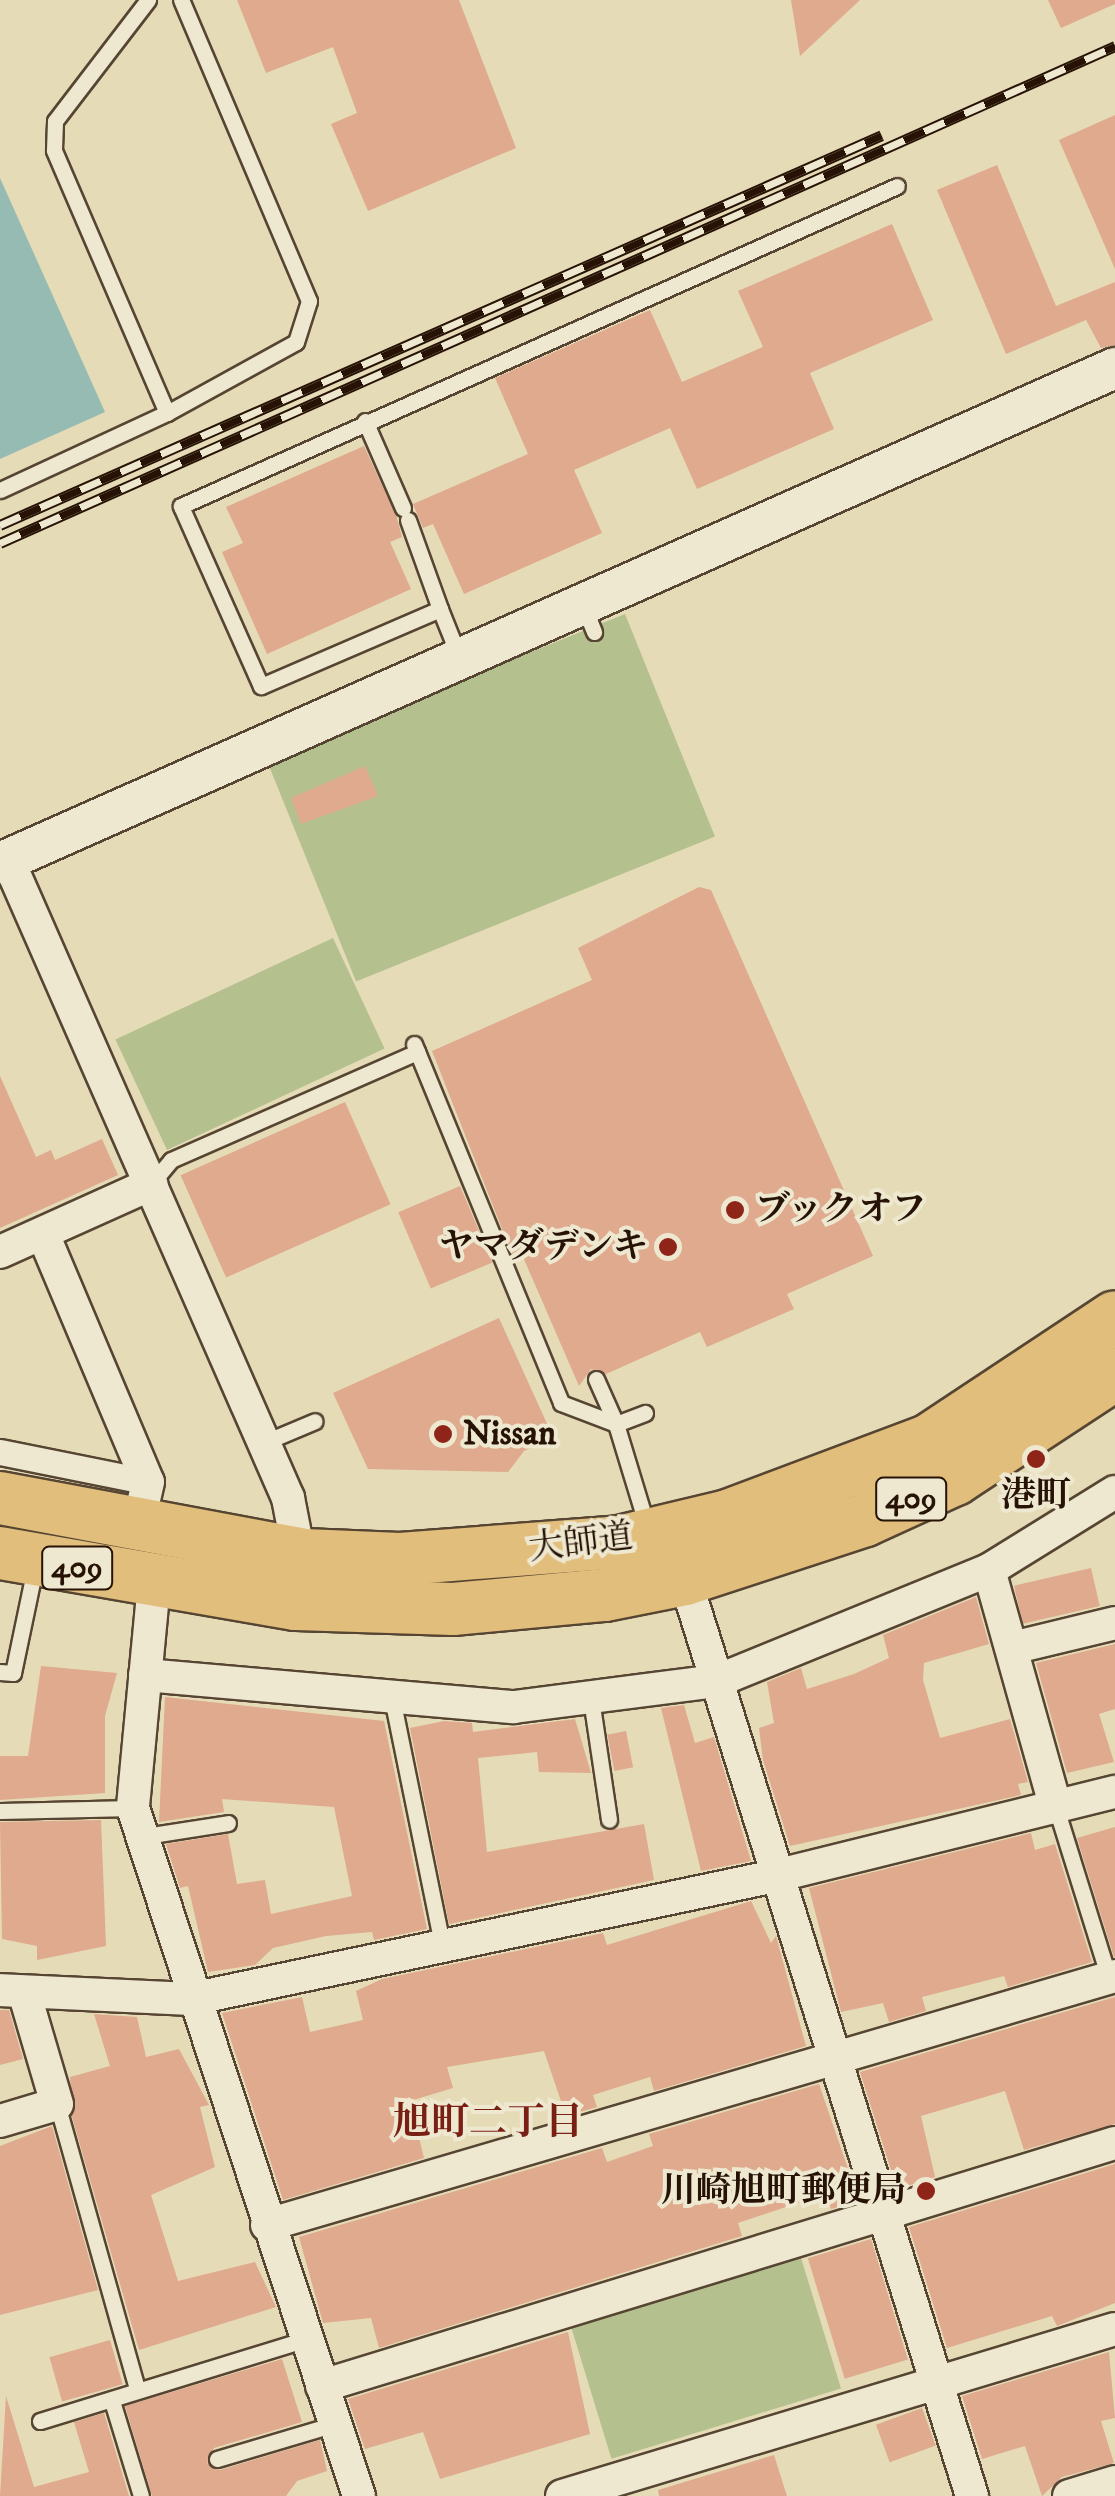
<!DOCTYPE html>
<html>
<head>
<meta charset="utf-8">
<style>
	body { margin:0 }
	#map { position:relative; width:1115px; height:2496px; overflow:hidden; background:#e5dbb7; font-family:"IM FELL DW Pica","Noto Serif JP",serif }
	div>[style] { position:absolute }
	.green>* { inset:0; background:#b4c08e; transform-origin:0 0 }
	.water>* { inset:0; background:#96bbb2 }
	.building>* { inset:0; background:#dfaa8d; transform-origin:0 0 }
	.roads { filter:drop-shadow(2px 0 #564532) drop-shadow(-2px 0 #564532) drop-shadow(0 2px #564532) drop-shadow(0 -2px #564532) }
	.service>* { height:15px; margin:-7.5px; padding:0 7.5px; transform-origin:7.5px; border-radius:7.5px; background:#eee8d0 }
	.pedestrian>* { height:25px; margin:-12.5px; padding:0 12.5px; transform-origin:12.5px; border-radius:12.5px; background:#eee8d0 }
	.minor>* { height:32px; margin:-16px; padding:0 16px; transform-origin:16px; border-radius:16px; background:#eee8d0 }
	.tertiary>* { height:40px; margin:-20px; padding:0 20px; transform-origin:20px; border-radius:20px; background:#eee8d0 }
	.trunk>* { height:52px; margin:-26px; padding:0 26px; transform-origin:26px; border-radius:26px; background:#e2be7c }
	.rail>* { height:11px; margin-top:-5.5px; transform-origin:0; background:repeating-linear-gradient(90deg,#eee8d0 0 22px,#271306 0 44px); box-sizing:border-box; border-block:2px solid #271306 }
	.dots>* { width:28px; height:28px; translate:-50% -50%; box-sizing:border-box; border:5px solid #eee8d0; border-radius:50% }
	span { translate:-50% -50%; white-space:nowrap; text-align:center; line-height:1.15; -webkit-text-stroke:8px #eee8d0; paint-order:stroke }
	.shield-label span { padding:2px 8px; background:#eee8d0; border:2px solid; border-radius:8px; -webkit-text-stroke-width:0 }
	.shield-label { font-size:32px; color:#271306; font-weight:700 }
	.poi-label { font-size:35px; color:#271306; font-weight:700 }
	.left { translate:0 -50%; text-align:left }
	.right { translate:-100% -50%; text-align:right }
	.street-label { font-size:35px; color:#271306 }
	.neighbourhood-label { font-size:38px; color:#7a1f14; font-weight:700 }
</style>
</head>
<body>
<div id="map">
	<div class="green">
		<i style="left:625px;top:614px;width:240px;height:387px;rotate:68deg"></i>
		<i style="left:333px;top:938px;width:122px;height:240px;rotate:65deg"></i>
		<i style="left:798px;top:2248px;width:147px;height:240px;rotate:73deg"></i>
	</div>
	<div class="water">
		<i style="clip-path:polygon(0 178px,105px 412px,0 459px)"></i>
	</div>
	<div class="building">
		<i style="clip-path:polygon(237px 0,459px 0,516px 148px,368px 211px,331px 124px,357px 113px,333px 47px,266px 73px)"></i>
		<i style="clip-path:polygon(791px 0,860px 0,800px 56px)"></i>
		<i style="clip-path:polygon(1048px 0,1115px 0,1115px 4px,1061px 28px)"></i>
		<i style="clip-path:polygon(1115px 115px,1115px 269px,1059px 140px)"></i>
		<i style="clip-path:polygon(997px 165px,1056px 306px,1115px 282px,1115px 345px,1101px 348px,1086px 320px,1006px 354px,937px 190px)"></i>
		<i style="clip-path:polygon(892px 224px,933px 320px,810px 373px,834px 429px,697px 489px,670px 428px,574px 470px,602px 533px,464px 594px,433px 524px,423px 528px,413px 504px,528px 454px,495px 378px,650px 310px,682px 382px,763px 347px,738px 291px)"></i>
		<i style="clip-path:polygon(364px 446px,397px 518px,402px 537px,390px 542px,411px 589px,267px 654px,222px 552px,243px 543px,226px 507px)"></i>
		<i style="clip-path:polygon(365px 766px,378px 796px,301px 824px,291px 798px)"></i>
		<i style="clip-path:polygon(699px 887px,711px 890px,873px 1256px,787px 1294px,794px 1309px,707px 1347px,700px 1332px,606px 1374px,591px 1369px,579px 1386px,520px 1250px,512px 1254px,432px 1051px,592px 980px,578px 948px)"></i>
		<i style="clip-path:polygon(0 1076px,36px 1157px,51px 1150px,55px 1160px,102px 1139px,118px 1175px,0 1228px)"></i>
		<i style="left:345px;top:1102px;width:112px;height:180px;rotate:66deg"></i>
		<i style="left:460px;top:1186px;width:83px;height:67px;rotate:67deg"></i>
		<i style="clip-path:polygon(499px 1318px,553px 1437px,524px 1451px,508px 1472px,368px 1469px,333px 1393px)"></i>
		<i style="left:1091px;top:1568px;width:39px;height:79px;rotate:77deg"></i>
		<i style="clip-path:polygon(976px 1597px,989px 1644px,924px 1663px,923px 1680px,940px 1738px,1010px 1719px,1028px 1782px,1018px 1784px,1021px 1795px,790px 1846px,763px 1760px,759px 1728px,774px 1723px,767px 1682px,801px 1668px,807px 1689px,854px 1674px,889px 1658px,883px 1635px)"></i>
		<i style="clip-path:polygon(1115px 1644px,1115px 1709px,1099px 1714px,1114px 1762px,1067px 1773px,1036px 1663px)"></i>
		<i style="clip-path:polygon(41px 1666px,117px 1673px,105px 1716px,105px 1793px,0 1800px,0 1756px,28px 1756px)"></i>
		<i style="clip-path:polygon(165px 1697px,384px 1721px,427px 1929px,374px 1940px,372px 1932px,326px 1936px,273px 1948px,255px 1965px,208px 1972px,188px 1886px,180px 1888px,166px 1844px,228px 1834px,237px 1884px,265px 1880px,271px 1914px,352px 1896px,334px 1807px,222px 1799px,224px 1812px,159px 1822px)"></i>
		<i style="clip-path:polygon(684px 1705px,695px 1743px,714px 1737px,751px 1861px,701px 1871px,661px 1708px)"></i>
		<i style="clip-path:polygon(575px 1719px,591px 1773px,539px 1772px,537px 1752px,478px 1758px,487px 1852px,644px 1824px,654px 1880px,449px 1924px,410px 1728px,444px 1721px,472px 1723px,473px 1732px)"></i>
		<i style="left:626px;top:1731px;width:37px;height:19px;rotate:79deg"></i>
		<i style="clip-path:polygon(101px 1820px,106px 1946px,37px 1960px,37px 1946px,2px 1939px,0 1822px)"></i>
		<i style="clip-path:polygon(1115px 1827px,1115px 1957px,1114px 1957px,1077px 1838px)"></i>
		<i style="clip-path:polygon(1031px 1833px,1035px 1850px,1055px 1844px,1092px 1962px,1008px 1987px,1004px 1976px,922px 1997px,926px 2011px,889px 2022px,883px 2003px,841px 2012px,809px 1888px)"></i>
		<i style="clip-path:polygon(751px 1901px,771px 1943px,776px 1936px,806px 2046px,654px 2091px,650px 2077px,593px 2095px,597px 2107px,566px 2116px,544px 2051px,447px 2067px,453px 2088px,410px 2101px,424px 2158px,283px 2200px,222px 2013px,302px 1997px,310px 2032px,363px 2020px,356px 1991px,382px 1979px,603px 1933px,607px 1945px)"></i>
		<i style="clip-path:polygon(1115px 1997px,1115px 2124px,1024px 2150px,1005px 2091px,921px 2116px,935px 2177px,897px 2189px,860px 2072px)"></i>
		<i style="clip-path:polygon(0 2010px,9px 2010px,23px 2059px,0 2065px)"></i>
		<i style="clip-path:polygon(94px 2014px,137px 2017px,146px 2057px,179px 2049px,209px 2105px,200px 2107px,215px 2167px,151px 2195px,178px 2281px,255px 2262px,276px 2307px,139px 2350px,72px 2117px,70px 2077px,110px 2066px)"></i>
		<i style="clip-path:polygon(819px 2084px,859px 2201px,831px 2209px,826px 2195px,804px 2201px,738px 2223px,742px 2236px,379px 2348px,371px 2318px,323px 2323px,299px 2237px,602px 2148px,607px 2162px,653px 2146px,649px 2134px)"></i>
		<i style="clip-path:polygon(52px 2126px,98px 2290px,0 2315px,0 2146px)"></i>
		<i style="clip-path:polygon(1115px 2164px,1115px 2303px,1057px 2326px,1052px 2316px,947px 2348px,909px 2227px)"></i>
		<i style="left:871px;top:2239px;width:126px;height:66px;rotate:73deg"></i>
		<i style="clip-path:polygon(568px 2332px,590px 2434px,440px 2479px,423px 2432px,365px 2449px,348px 2399px)"></i>
		<i style="left:110px;top:2340px;width:46px;height:63px;rotate:74deg"></i>
		<i style="clip-path:polygon(1109px 2352px,1115px 2418px,1101px 2421px,1114px 2463px,1062px 2477px,1042px 2496px,1025px 2446px,982px 2459px,962px 2396px)"></i>
		<i style="clip-path:polygon(282px 2359px,302px 2422px,214px 2448px,207px 2463px,220px 2470px,320px 2440px,327px 2471px,297px 2481px,286px 2496px,152px 2496px,125px 2406px)"></i>
		<i style="clip-path:polygon(6px 2396px,34px 2487px,89px 2472px,74px 2422px,104px 2413px,129px 2496px,0 2496px)"></i>
		<i style="left:922px;top:2408px;width:40px;height:49px;rotate:70deg"></i>
		<i style="clip-path:polygon(774px 2455px,787px 2496px,659px 2496px,658px 2490px)"></i>
	</div>
	<div class="roads">
		<div class="service">
			<i style="left:167px;top:413px;width:147px;rotate:-28.8deg"></i>
			<i style="left:296px;top:342px;width:43px;rotate:-72.4deg"></i>
			<i style="left:309px;top:301px;width:327px;rotate:-113deg"></i>
			<i style="left:365px;top:421px;width:95px;rotate:66.4deg"></i>
			<i style="left:0;top:490px;width:184px;rotate:-24.8deg"></i>
			<i style="left:167px;top:413px;width:286px;rotate:-113.3deg"></i>
			<i style="left:54px;top:150px;width:29px;rotate:-88deg"></i>
			<i style="left:55px;top:121px;width:153px;rotate:-52.5deg"></i>
			<i style="left:408px;top:520px;width:95px;rotate:70.2deg"></i>
			<i style="left:584px;top:607px;width:27px;rotate:68deg"></i>
			<i style="left:460px;top:659px;width:54px;rotate:-111.8deg"></i>
			<i style="left:440px;top:609px;width:195px;rotate:156.7deg"></i>
			<i style="left:261px;top:686px;width:197px;rotate:-114deg"></i>
			<i style="left:181px;top:506px;width:784px;rotate:-24.08deg"></i>
			<i style="left:414px;top:1044px;width:388px;rotate:67.7deg"></i>
			<i style="left:561px;top:1403px;width:59px;rotate:20.9deg"></i>
			<i style="left:616px;top:1424px;width:107px;rotate:73.1deg"></i>
			<i style="left:151px;top:1184px;width:31px;rotate:-50deg"></i>
			<i style="left:171px;top:1160px;width:269px;rotate:-23.7deg"></i>
			<i style="left:596px;top:1379px;width:49px;rotate:66deg"></i>
			<i style="left:616px;top:1424px;width:31px;rotate:-21deg"></i>
			<i style="left:263px;top:1443px;width:56px;rotate:-22.9deg"></i>
			<i style="left:0;top:1672px;width:13px;rotate:4deg"></i>
			<i style="left:13px;top:1673px;width:107px;rotate:-78.2deg"></i>
			<i style="left:591px;top:1699px;width:122px;rotate:81.5deg"></i>
			<i style="left:393px;top:1703px;width:246px;rotate:78.5deg"></i>
			<i style="left:1056px;top:1808px;width:178px;rotate:72.7deg"></i>
			<i style="left:0;top:1811px;width:133px;rotate:-1.3deg"></i>
			<i style="left:139px;top:1837px;width:90px;rotate:-8.9deg"></i>
			<i style="left:57px;top:2104px;width:296px;rotate:74.3deg"></i>
			<i style="left:112px;top:2401px;width:99px;rotate:73deg"></i>
			<i style="left:40px;top:2421px;width:278px;rotate:-17.1deg"></i>
			<i style="left:217px;top:2459px;width:123px;rotate:-16.5deg"></i>
		</div>
		<div class="pedestrian">
			<i style="left:0;top:1452px;width:142px;rotate:11.4deg"></i>
		</div>
		<div class="minor">
			<i style="left:8px;top:860px;width:697px;rotate:66.3deg"></i>
			<i style="left:288px;top:1498px;width:73px;rotate:79deg"></i>
			<i style="left:43px;top:1234px;width:269px;rotate:67.1deg"></i>
			<i style="left:148px;top:1482px;width:45px;rotate:102.8deg"></i>
			<i style="left:0;top:1252px;width:166px;rotate:-24.2deg"></i>
			<i style="left:989px;top:1570px;width:247px;rotate:74.3deg"></i>
			<i style="left:685px;top:1579px;width:961px;rotate:72.62deg"></i>
			<i style="left:154px;top:1584px;width:225px;rotate:95.4deg"></i>
			<i style="left:133px;top:1808px;width:724px;rotate:71.82deg"></i>
			<i style="left:1012px;top:1648px;width:106px;rotate:-13.6deg"></i>
			<i style="left:145px;top:1675px;width:370px;rotate:5deg"></i>
			<i style="left:514px;top:1707px;width:205px;rotate:-7.3deg"></i>
			<i style="left:717px;top:1681px;width:294px;rotate:-22.2deg"></i>
			<i style="left:989px;top:1570px;width:148px;rotate:-31.8deg"></i>
			<i style="left:0;top:1990px;width:191px;rotate:2.7deg"></i>
			<i style="left:191px;top:1999px;width:597px;rotate:-11.89deg"></i>
			<i style="left:775px;top:1876px;width:350px;rotate:-13.9deg"></i>
			<i style="left:0;top:2121px;width:59px;rotate:-16.6deg"></i>
			<i style="left:57px;top:2104px;width:117px;rotate:-106.4deg"></i>
			<i style="left:267px;top:2225px;width:884px;rotate:-16.36deg"></i>
			<i style="left:322px;top:2386px;width:829px;rotate:-17.04deg"></i>
			<i style="left:562px;top:2496px;width:578px;rotate:-16.8deg"></i>
			<i style="left:1069px;top:2496px;width:48px;rotate:-16.9deg"></i>
		</div>
		<div class="tertiary">
			<i style="left:0;top:863px;width:1220px;rotate:-23.94deg"></i>
		</div>
		<div class="trunk">
			<i style="left:0;top:1498px;width:309px;rotate:10.6deg"></i>
			<i style="left:304px;top:1555px;width:96px;rotate:2.4deg"></i>
			<i style="left:400px;top:1559px;width:220px;rotate:-4.4deg"></i>
			<i style="left:619px;top:1542px;width:112px;rotate:-13.4deg"></i>
			<i style="left:728px;top:1516px;width:214px;rotate:-20.6deg"></i>
			<i style="left:928px;top:1441px;width:224px;rotate:-33.5deg"></i>
			<i style="left:0;top:1553px;width:300px;rotate:9.8deg"></i>
			<i style="left:296px;top:1604px;width:157px;rotate:1.8deg"></i>
			<i style="left:453px;top:1609px;width:153px;rotate:-5.3deg"></i>
			<i style="left:605px;top:1595px;width:82px;rotate:-11.3deg"></i>
			<i style="left:685px;top:1579px;width:189px;rotate:-18.1deg"></i>
			<i style="left:865px;top:1520px;width:99px;rotate:-24.5deg"></i>
			<i style="left:955px;top:1479px;width:191px;rotate:-33.3deg"></i>
		</div>
	</div>
	<div class="rail">
		<i style="left:0;top:525px;width:964px;rotate:-23.85deg"></i>
		<i style="left:0;top:543px;width:1221px;rotate:-24.02deg"></i>
	</div>
	<div class="dots">
		<i style="left:735px;top:1210px;background:#8f2418"></i>
		<i style="left:668px;top:1247px;background:#8f2418"></i>
		<i style="left:443px;top:1434px;background:#8f2418"></i>
		<i style="left:1036px;top:1459px;background:#8f2418"></i>
		<i style="left:926px;top:2191px;background:#8f2418"></i>
	</div>
	<div class="shield-label">
		<span style="left:911px;top:1499px">409</span>
		<span style="left:77px;top:1568px">409</span>
	</div>
	<div class="poi-label">
		<span class="left" style="left:755px;top:1210px">ブックオフ</span>
		<span class="right" style="left:648px;top:1247px">ヤマダデンキ</span>
		<span class="left" style="left:463px;top:1434px">Nissan</span>
		<span style="left:1036px;top:1496px">港町</span>
		<span class="right" style="left:906px;top:2191px">川崎旭町郵便局</span>
	</div>
	<div class="street-label">
		<span style="left:581px;top:1543px;rotate:-7deg">大師道</span>
	</div>
	<div class="neighbourhood-label">
		<span style="left:488px;top:2124px">旭町二丁目</span>
	</div>
</div>
</body>
</html>
